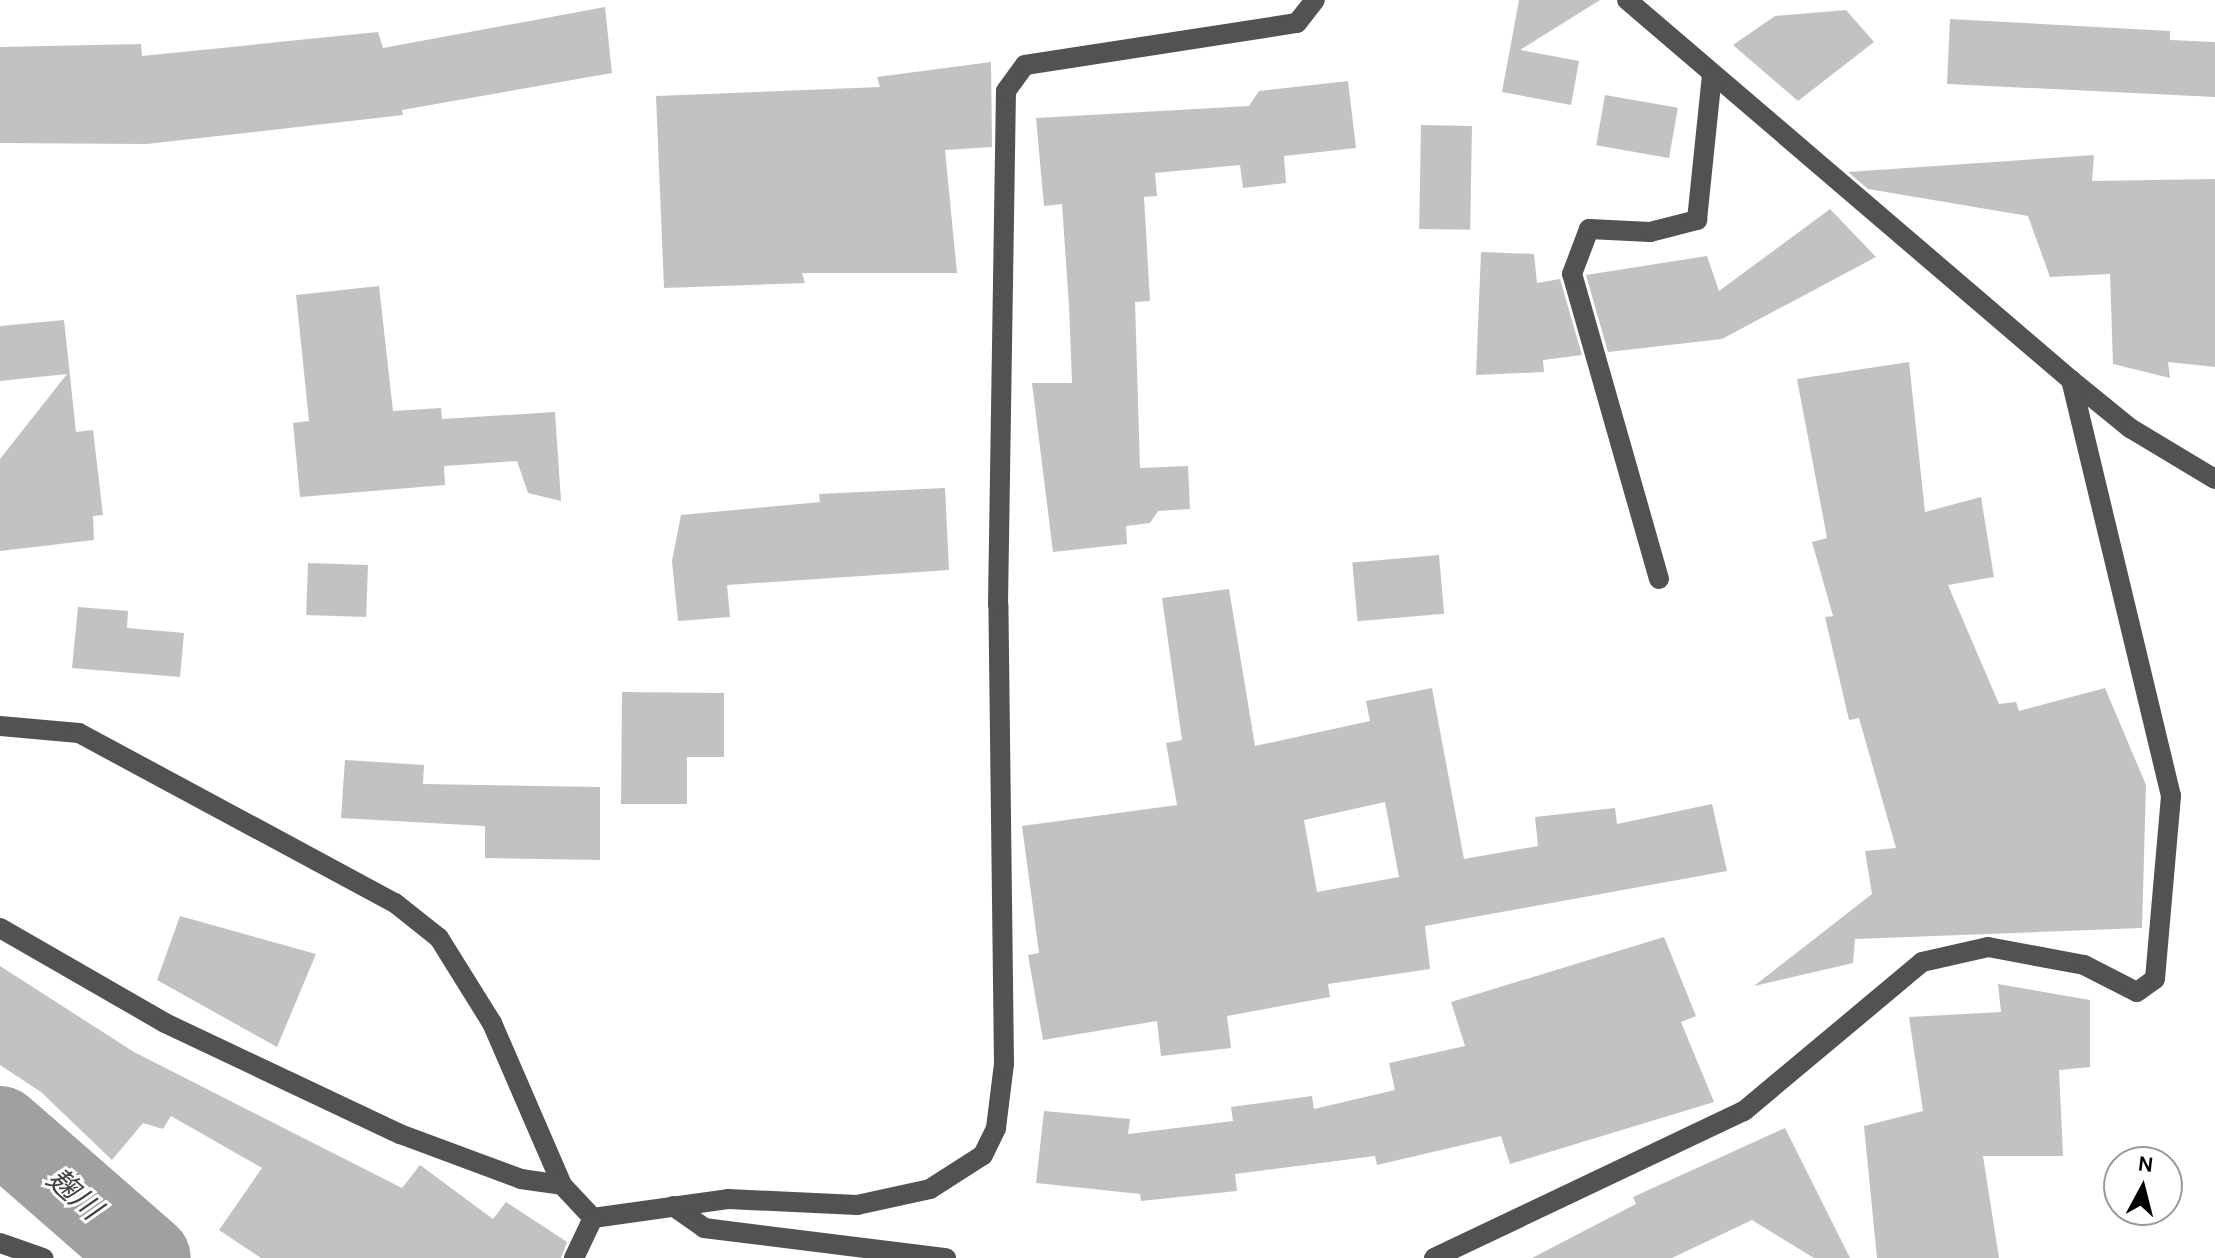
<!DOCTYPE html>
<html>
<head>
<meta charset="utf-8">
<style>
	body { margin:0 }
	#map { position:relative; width:2215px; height:1258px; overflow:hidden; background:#fff; font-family:Karla,"Noto Sans JP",sans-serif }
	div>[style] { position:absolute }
	.river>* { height:86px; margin:-43px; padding:0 43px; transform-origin:43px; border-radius:43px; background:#a0a0a0 }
	.building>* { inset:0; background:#c2c2c2; transform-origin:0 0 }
	.minor>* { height:20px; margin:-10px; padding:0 10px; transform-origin:10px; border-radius:10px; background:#525252 }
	span { translate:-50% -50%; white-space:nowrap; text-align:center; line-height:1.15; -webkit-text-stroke:6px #fff; paint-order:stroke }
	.water-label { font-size:30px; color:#414141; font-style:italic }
	.north { position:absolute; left:2103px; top:1146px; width:80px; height:80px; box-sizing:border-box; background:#fff; border:2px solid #999; border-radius:50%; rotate:7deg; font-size:22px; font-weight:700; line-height:32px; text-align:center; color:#000 }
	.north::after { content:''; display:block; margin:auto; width:28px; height:36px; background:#000; clip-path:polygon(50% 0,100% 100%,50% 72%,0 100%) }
</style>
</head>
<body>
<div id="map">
	<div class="river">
		<i style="left:0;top:1129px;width:196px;rotate:41.1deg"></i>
	</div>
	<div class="building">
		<i style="clip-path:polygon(1519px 0,1600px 0,1520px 50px,1579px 61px,1571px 105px,1502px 92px)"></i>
		<i style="clip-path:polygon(605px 7px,612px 73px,402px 110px,403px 115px,147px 144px,0 143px,0 47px,141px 44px,142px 56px,378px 32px,383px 48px)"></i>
		<i style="clip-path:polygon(1846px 10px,1874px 42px,1798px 101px,1733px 45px,1775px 16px)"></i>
		<i style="clip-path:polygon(1950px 19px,2170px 31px,2170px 40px,2215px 42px,2215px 97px,1947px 84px)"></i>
		<i style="clip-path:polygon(991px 62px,992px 147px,945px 150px,957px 273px,802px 273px,805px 283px,664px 288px,656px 96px,880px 87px,877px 77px)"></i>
		<i style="clip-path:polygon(1348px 81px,1356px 148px,1284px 156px,1286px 183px,1243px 188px,1240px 165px,1155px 173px,1157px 196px,1144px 197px,1150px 301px,1135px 302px,1140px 468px,1188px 466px,1190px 509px,1158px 511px,1150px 523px,1126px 526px,1127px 544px,1053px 552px,1032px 383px,1072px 383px,1069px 306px,1062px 204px,1044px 206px,1036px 118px,1249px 106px,1259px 91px)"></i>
		<i style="left:1605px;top:95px;width:74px;height:51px;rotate:10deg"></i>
		<i style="left:1421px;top:125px;width:51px;height:104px;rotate:1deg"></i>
		<i style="clip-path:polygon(2094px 155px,2092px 181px,2215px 179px,2215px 367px,2168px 362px,2170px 378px,2113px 364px,2110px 274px,2050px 277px,2028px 216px,1868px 189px,1848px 172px)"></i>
		<i style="clip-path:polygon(1830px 209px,1876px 257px,1722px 339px,1608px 352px,1586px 275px,1707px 256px,1719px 291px)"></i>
		<i style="clip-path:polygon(1481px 252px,1534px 254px,1537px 283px,1560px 279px,1582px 355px,1543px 360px,1544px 372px,1476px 375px)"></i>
		<i style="clip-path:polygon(379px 286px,393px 411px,441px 408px,442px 419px,555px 412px,561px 501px,528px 493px,517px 461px,444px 466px,445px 485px,300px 497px,293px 423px,309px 421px,296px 295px)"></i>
		<i style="clip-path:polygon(64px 320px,76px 432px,93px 430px,103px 515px,93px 516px,94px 540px,0 551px,0 459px,67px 374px,0 381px,0 326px)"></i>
		<i style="clip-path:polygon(1909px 362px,1925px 512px,1981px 497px,1994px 577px,1948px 585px,1999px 704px,2016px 702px,2019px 711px,2105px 688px,2146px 785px,2142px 928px,1855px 939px,1853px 963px,1754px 986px,1872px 894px,1865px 851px,1896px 848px,1859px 718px,1849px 720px,1825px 617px,1833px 616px,1812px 542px,1827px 538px,1797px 379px)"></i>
		<i style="clip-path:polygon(945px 488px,949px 570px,727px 585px,730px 617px,678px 621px,672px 561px,681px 515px,820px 502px,819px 494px)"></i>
		<i style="left:1439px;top:555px;width:59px;height:87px;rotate:85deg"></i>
		<i style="left:308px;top:563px;width:60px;height:52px;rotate:2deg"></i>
		<i style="clip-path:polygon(evenodd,1229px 589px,1255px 746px,1370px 721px,1366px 701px,1432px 688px,1464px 859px,1538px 846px,1535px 817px,1615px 808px,1617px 824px,1712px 804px,1727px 871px,1425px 926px,1430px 969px,1328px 984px,1330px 997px,1227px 1016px,1231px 1048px,1161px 1056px,1157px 1021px,1043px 1040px,1028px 955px,1039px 953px,1022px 826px,1177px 805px,1166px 743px,1182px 740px,1162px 598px,1229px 589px,1385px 802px,1399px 877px,1317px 892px,1304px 820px,1385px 802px)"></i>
		<i style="clip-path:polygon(78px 607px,128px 611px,127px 628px,184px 633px,180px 677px,72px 668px)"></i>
		<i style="clip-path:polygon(622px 692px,724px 693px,724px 757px,687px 757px,687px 804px,621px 804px)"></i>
		<i style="clip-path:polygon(345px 760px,424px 765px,423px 784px,600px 787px,600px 860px,485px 858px,485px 826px,341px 818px)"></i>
		<i style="clip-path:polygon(180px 916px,316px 954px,277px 1047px,157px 980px)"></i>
		<i style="clip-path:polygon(1664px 937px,1696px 1016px,1681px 1022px,1714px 1102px,1510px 1164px,1501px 1136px,1377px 1165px,1375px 1156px,1235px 1174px,1237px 1191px,1141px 1201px,1140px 1194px,1036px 1183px,1044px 1111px,1130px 1119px,1128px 1134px,1233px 1121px,1231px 1107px,1312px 1096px,1314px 1109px,1395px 1090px,1389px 1063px,1465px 1046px,1451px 1002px)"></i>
		<i style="clip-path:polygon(0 966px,134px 1052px,402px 1188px,420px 1165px,493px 1219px,506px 1202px,567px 1242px,561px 1258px,261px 1258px,219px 1230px,262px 1168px,171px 1116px,163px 1129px,143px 1123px,112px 1160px,41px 1092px,0 1065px)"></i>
		<i style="clip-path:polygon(1998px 984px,2090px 1000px,2090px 1067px,2059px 1070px,2063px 1156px,1983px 1156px,1999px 1258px,1877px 1258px,1864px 1126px,1923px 1111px,1909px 1017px,2001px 1012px)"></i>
		<i style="clip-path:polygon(1785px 1128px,1850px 1258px,1814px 1258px,1752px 1220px,1672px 1258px,1532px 1258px,1636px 1204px,1633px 1197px)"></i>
	</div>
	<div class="minor">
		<i style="left:1627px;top:0;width:584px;rotate:40.56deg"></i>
		<i style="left:2071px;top:380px;width:76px;rotate:39.1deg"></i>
		<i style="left:2130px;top:428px;width:99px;rotate:31deg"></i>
		<i style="left:1659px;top:579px;width:317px;rotate:-105.9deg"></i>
		<i style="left:1572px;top:274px;width:48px;rotate:-69.3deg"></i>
		<i style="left:1589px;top:229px;width:61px;rotate:2.8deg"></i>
		<i style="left:1650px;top:232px;width:49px;rotate:-14.3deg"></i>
		<i style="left:1697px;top:220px;width:146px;rotate:-84.1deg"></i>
		<i style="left:0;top:726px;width:79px;rotate:5.1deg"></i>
		<i style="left:79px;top:733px;width:359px;rotate:28.3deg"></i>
		<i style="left:395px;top:903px;width:56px;rotate:38.5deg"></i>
		<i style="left:439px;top:938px;width:100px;rotate:58.1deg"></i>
		<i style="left:492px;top:1023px;width:176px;rotate:66.6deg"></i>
		<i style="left:562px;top:1185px;width:45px;rotate:46.8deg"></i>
		<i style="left:0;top:928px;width:190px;rotate:29.9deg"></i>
		<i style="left:165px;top:1023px;width:260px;rotate:25.3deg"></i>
		<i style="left:400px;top:1134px;width:129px;rotate:20.4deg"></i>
		<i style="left:521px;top:1179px;width:41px;rotate:8.3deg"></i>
		<i style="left:673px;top:1206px;width:38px;rotate:35deg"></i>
		<i style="left:704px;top:1228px;width:244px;rotate:7.1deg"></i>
		<i style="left:593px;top:1218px;width:136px;rotate:-8deg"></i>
		<i style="left:728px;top:1199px;width:129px;rotate:2.7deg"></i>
		<i style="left:857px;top:1205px;width:75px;rotate:-12.4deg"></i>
		<i style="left:930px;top:1189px;width:63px;rotate:-32.7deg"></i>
		<i style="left:983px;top:1155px;width:30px;rotate:-64deg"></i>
		<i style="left:996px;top:1128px;width:64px;rotate:-82.9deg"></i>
		<i style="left:1004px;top:1064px;width:460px;rotate:-90.7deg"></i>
		<i style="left:998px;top:604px;width:513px;rotate:-89.11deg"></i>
		<i style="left:1006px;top:91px;width:32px;rotate:-54deg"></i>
		<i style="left:1025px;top:65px;width:275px;rotate:-8.8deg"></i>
		<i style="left:1297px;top:23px;width:29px;rotate:-52deg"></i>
		<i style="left:0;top:1243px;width:46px;rotate:19.2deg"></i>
		<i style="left:574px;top:1258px;width:44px;rotate:-64.6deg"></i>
		<i style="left:1434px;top:1258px;width:343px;rotate:-25.4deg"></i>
		<i style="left:1744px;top:1111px;width:232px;rotate:-39.9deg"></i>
		<i style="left:1922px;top:962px;width:68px;rotate:-12.8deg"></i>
		<i style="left:1988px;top:947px;width:98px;rotate:10.6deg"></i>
		<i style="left:2084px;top:965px;width:59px;rotate:27deg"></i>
		<i style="left:2137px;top:992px;width:22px;rotate:-36deg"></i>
		<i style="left:2155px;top:979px;width:184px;rotate:-85deg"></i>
		<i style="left:2171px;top:796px;width:428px;rotate:-103.5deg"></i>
	</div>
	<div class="water-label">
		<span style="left:74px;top:1194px;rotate:41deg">麹川</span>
	</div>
	<div class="north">N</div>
</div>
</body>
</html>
